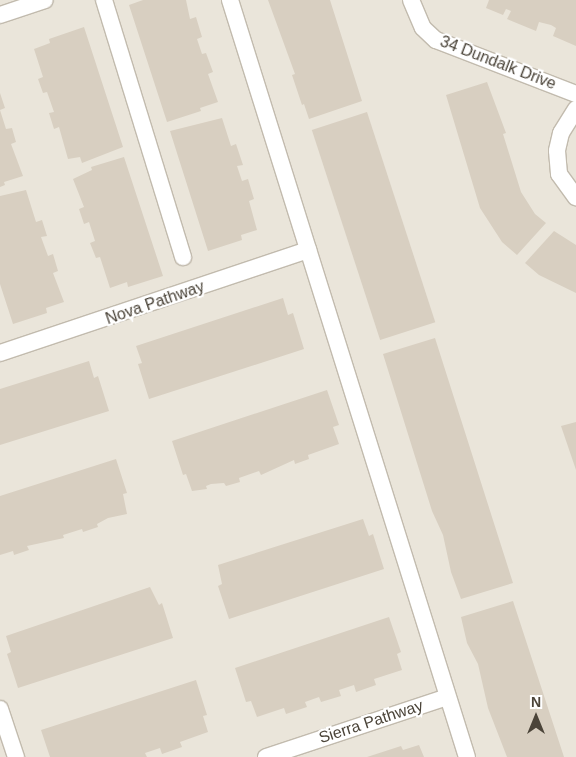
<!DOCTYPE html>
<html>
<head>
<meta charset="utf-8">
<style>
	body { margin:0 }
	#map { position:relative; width:576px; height:757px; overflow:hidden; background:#f6f3ec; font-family:Helvetica,sans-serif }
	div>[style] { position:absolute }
	.residential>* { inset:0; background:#eae5da; transform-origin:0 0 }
	.building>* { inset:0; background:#d8cfc1; transform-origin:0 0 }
	.roads { filter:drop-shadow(1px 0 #c2bbae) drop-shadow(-1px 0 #c2bbae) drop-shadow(0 1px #c2bbae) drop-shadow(0 -1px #c2bbae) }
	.lane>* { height:16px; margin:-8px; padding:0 8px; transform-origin:8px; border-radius:8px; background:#fff }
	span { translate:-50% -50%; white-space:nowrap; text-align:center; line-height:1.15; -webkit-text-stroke:4.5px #fff; paint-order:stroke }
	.street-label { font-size:16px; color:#4b4439 }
	.north { position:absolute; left:511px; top:692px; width:50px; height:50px; -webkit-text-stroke:4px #fff; paint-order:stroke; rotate:0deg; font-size:14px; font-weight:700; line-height:20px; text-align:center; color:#4b4439 }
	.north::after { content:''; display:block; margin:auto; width:18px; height:22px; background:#4b4439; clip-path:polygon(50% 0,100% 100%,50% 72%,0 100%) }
</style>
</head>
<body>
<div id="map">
	<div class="residential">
		<i style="left:0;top:0;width:576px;height:757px"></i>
	</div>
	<div class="building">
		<i style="clip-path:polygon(143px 0,186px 0,190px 19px,196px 17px,202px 37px,197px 39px,202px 54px,206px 53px,213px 72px,208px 74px,218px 102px,200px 108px,201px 111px,167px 122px,129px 5px)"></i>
		<i style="clip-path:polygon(268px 0,330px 0,362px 101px,309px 119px,304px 104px,302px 105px,292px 75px,295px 74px)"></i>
		<i style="clip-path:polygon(489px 0,576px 0,576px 46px,553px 36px,556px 28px,551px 25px,539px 22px,536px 31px,507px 19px,511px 11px,506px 9px,503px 15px,486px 8px)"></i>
		<i style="clip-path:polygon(84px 27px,123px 147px,82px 163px,80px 157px,68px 159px,59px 127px,54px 129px,49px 113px,54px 112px,47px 92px,43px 93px,38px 79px,43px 77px,34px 49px,50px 43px,49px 39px)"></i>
		<i style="clip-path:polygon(487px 82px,506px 133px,503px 134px,521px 192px,535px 214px,546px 223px,517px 255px,502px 242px,480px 208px,446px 95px)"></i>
		<i style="clip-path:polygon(0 93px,5px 108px,0 110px)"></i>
		<i style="clip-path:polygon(0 110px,6px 129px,12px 128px,16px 142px,11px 144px,23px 176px,4px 182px,5px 185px,0 187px)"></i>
		<i style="left:367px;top:112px;width:221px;height:58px;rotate:72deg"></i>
		<i style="clip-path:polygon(222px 118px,231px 146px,236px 144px,243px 165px,237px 166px,242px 181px,248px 179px,254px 199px,249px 201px,257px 230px,241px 235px,242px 240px,208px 251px,170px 131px)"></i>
		<i style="clip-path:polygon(124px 157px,163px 276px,128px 287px,127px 282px,110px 288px,100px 257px,96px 258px,90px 243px,95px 241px,89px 222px,84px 224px,79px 209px,84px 207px,73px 179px,92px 170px,91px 167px)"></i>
		<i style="clip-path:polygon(26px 190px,36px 222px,42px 220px,47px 236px,41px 237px,48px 256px,53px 254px,58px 271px,53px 273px,64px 302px,46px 308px,47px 313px,13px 324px,0 284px,0 196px)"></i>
		<i style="clip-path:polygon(554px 231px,576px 245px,576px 293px,539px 275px,525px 263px)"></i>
		<i style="clip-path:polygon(283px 298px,288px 315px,293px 313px,304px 349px,149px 399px,138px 364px,142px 363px,136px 346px)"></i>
		<i style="clip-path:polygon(435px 338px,513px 583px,461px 599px,451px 572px,443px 535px,432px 511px,383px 354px)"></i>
		<i style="clip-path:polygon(89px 361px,94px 378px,98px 376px,109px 411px,0 445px,0 389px)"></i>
		<i style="clip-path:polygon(327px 390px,339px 425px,333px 427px,339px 444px,308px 455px,309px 459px,295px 464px,294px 460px,261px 475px,259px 471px,239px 478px,240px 482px,226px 486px,224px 483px,211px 484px,206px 486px,207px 489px,192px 491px,186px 474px,183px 475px,172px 441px)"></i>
		<i style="clip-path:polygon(576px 422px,576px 470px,561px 426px)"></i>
		<i style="clip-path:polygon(116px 459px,127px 493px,123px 494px,127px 514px,108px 518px,97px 524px,98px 527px,83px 532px,82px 529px,63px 535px,64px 538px,27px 546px,29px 550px,14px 555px,13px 551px,0 555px,0 496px)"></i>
		<i style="clip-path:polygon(363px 519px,369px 536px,373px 534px,384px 569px,229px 619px,218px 586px,222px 584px,218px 565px)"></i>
		<i style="clip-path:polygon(150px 587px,159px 605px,162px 603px,173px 638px,18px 688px,7px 654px,11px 652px,6px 636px)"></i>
		<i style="clip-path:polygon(513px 601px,564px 757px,507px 757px,488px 708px,478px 664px,467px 643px,461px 617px)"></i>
		<i style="clip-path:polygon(389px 617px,401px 652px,397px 654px,402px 670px,374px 679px,376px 685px,356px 692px,354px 685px,339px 690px,341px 696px,321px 702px,319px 697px,305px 702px,307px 707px,286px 714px,284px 708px,257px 717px,251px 701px,246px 702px,235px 668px)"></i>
		<i style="clip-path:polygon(196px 680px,207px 715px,203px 716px,208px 732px,180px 742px,182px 747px,162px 754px,160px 748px,145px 753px,147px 757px,50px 757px,41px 730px)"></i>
		<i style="clip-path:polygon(419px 745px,424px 757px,367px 757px,401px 746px,403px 750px)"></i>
	</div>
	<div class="roads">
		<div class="lane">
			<i style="left:104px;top:0;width:269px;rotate:72.9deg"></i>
			<i style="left:230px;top:0;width:793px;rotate:72.62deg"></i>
			<i style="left:411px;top:0;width:30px;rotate:67deg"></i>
			<i style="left:423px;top:28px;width:18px;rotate:43deg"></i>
			<i style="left:436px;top:40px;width:150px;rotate:21.1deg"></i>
			<i style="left:0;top:15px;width:47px;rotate:-18.4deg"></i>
			<i style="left:576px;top:109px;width:28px;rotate:122deg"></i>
			<i style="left:561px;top:133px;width:18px;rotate:103deg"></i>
			<i style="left:557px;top:151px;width:23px;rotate:85deg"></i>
			<i style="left:559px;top:174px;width:29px;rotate:54deg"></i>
			<i style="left:0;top:353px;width:325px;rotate:-18.5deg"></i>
			<i style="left:0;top:709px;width:51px;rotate:71.6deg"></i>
			<i style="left:266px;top:757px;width:191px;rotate:-18.3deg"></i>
		</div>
	</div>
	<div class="street-label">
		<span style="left:498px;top:63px;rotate:21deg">34 Dundalk Drive</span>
		<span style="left:155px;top:303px;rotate:-19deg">Nova Pathway</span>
		<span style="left:371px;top:722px;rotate:-18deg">Sierra Pathway</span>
	</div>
	<div class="north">N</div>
</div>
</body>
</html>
